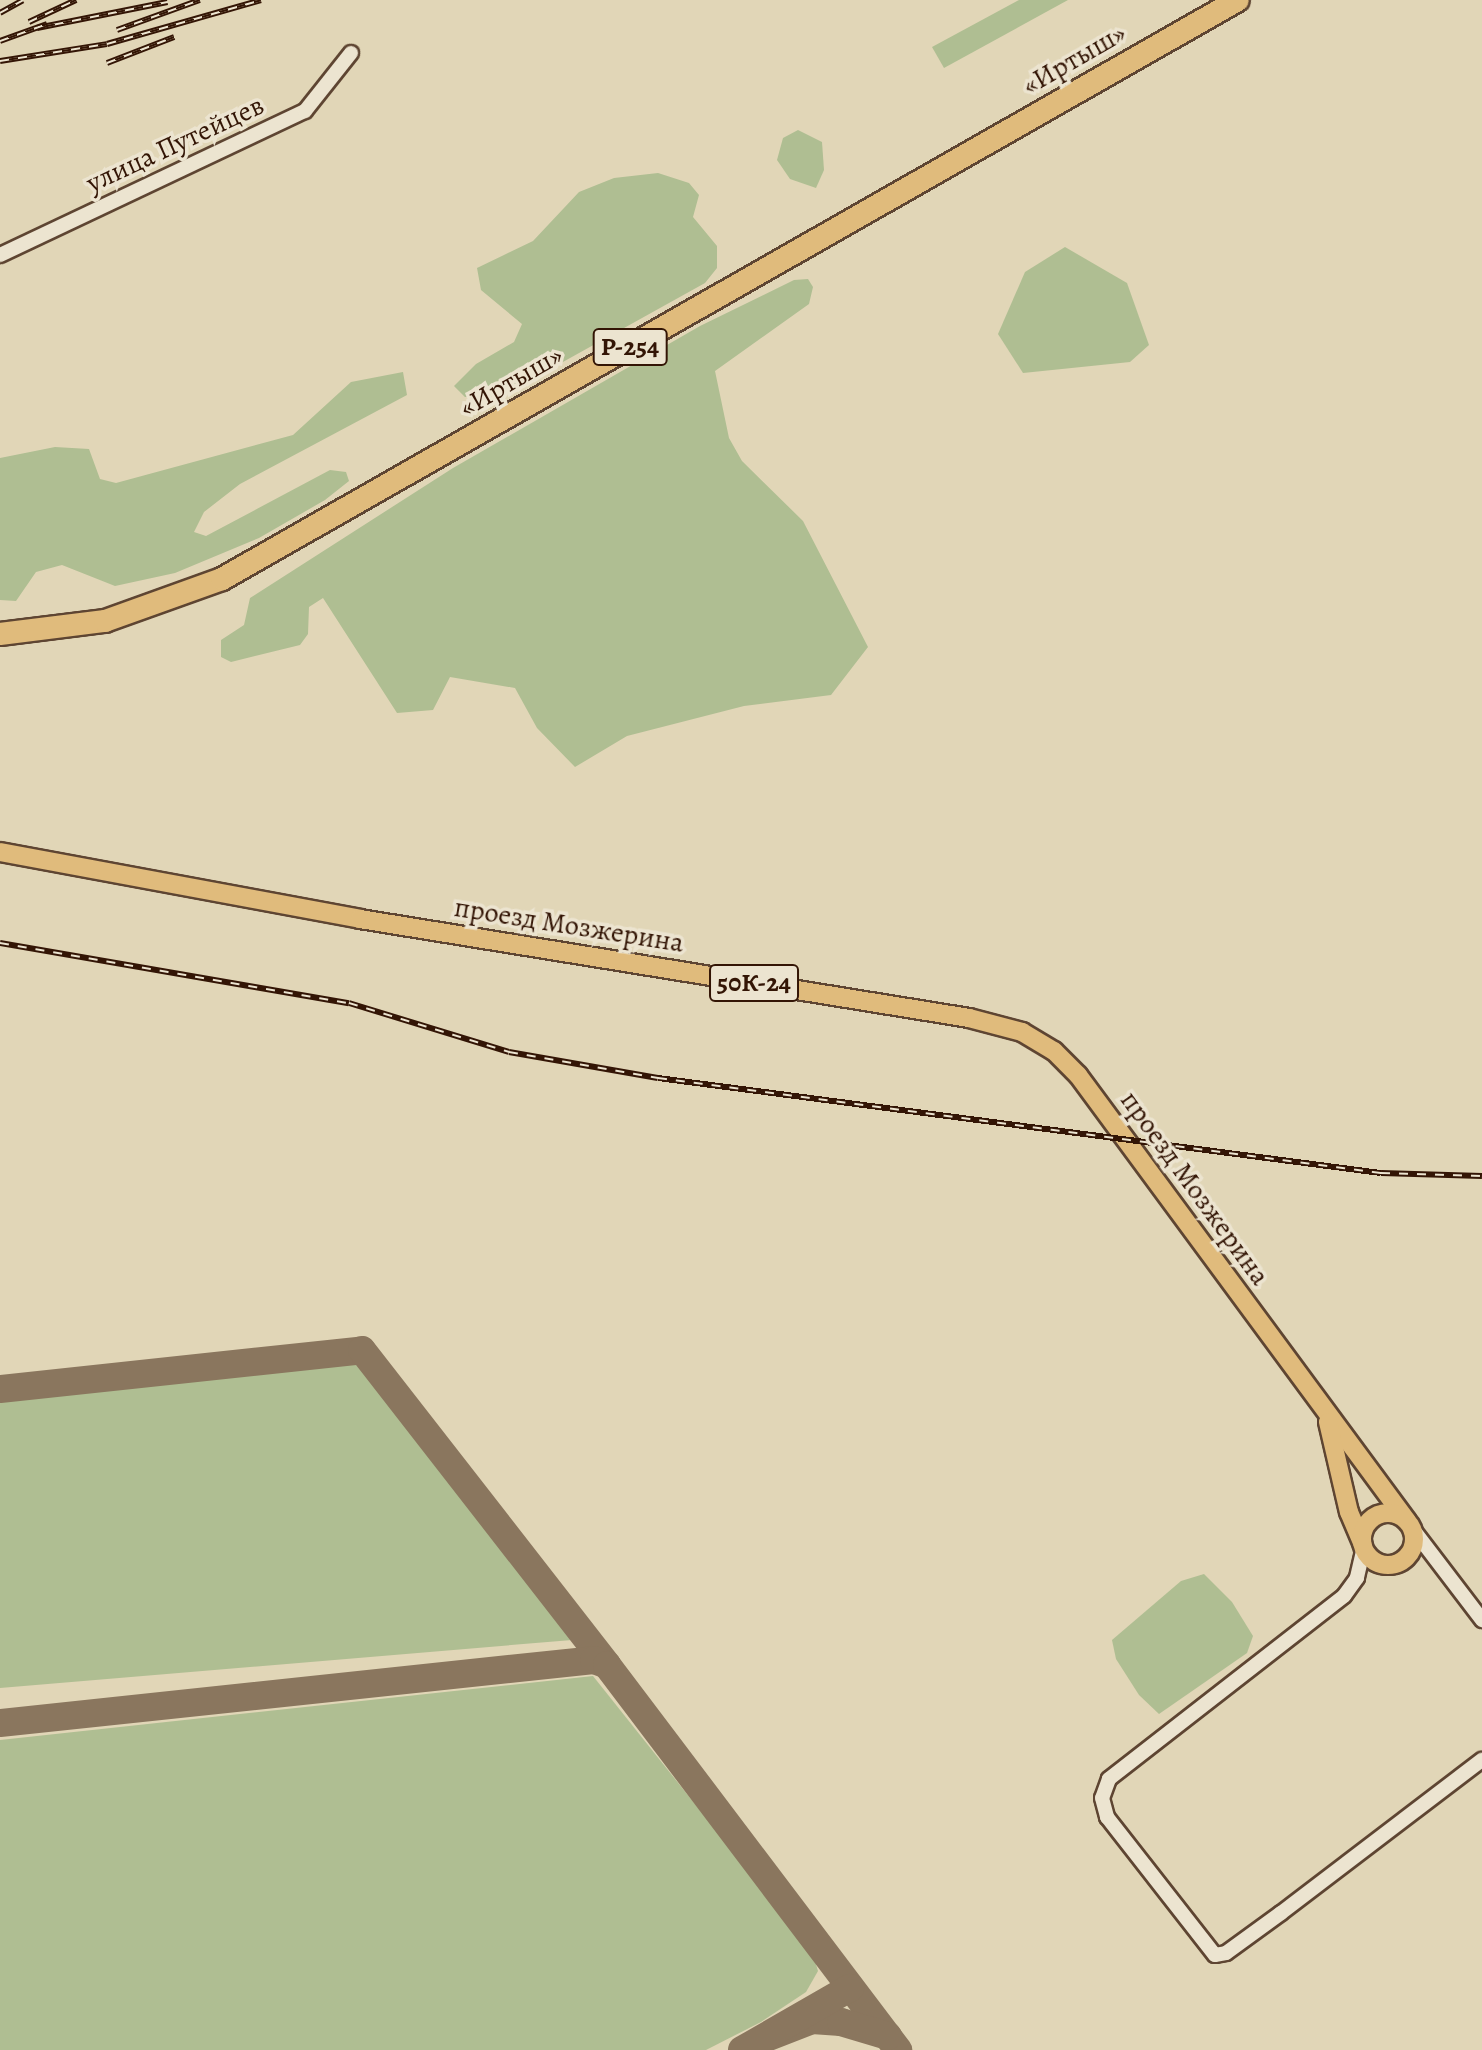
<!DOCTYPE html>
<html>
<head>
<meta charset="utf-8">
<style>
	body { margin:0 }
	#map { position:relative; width:1482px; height:2050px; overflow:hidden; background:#e1d6b7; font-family:Alegreya,serif }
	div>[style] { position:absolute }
	.green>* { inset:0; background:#afbe92 }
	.taxiway>* { height:28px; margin:-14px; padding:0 14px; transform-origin:14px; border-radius:14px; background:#8a765e }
	.roads { filter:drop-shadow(2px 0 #5e4532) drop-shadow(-2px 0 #5e4532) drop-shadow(0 2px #5e4532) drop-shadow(0 -2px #5e4532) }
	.minor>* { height:14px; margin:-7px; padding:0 7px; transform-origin:7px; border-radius:7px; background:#ece4d0 }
	.major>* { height:18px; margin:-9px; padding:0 9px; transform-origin:9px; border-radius:9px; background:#e0bb7c }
	.major>.ring { margin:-9px; padding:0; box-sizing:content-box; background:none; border:18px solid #e0bb7c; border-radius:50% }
	.highway>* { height:22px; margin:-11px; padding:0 11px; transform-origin:11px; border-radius:11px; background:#e0bb7c }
	.rail>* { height:6px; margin-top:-3px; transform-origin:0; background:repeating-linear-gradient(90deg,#ece4d0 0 9px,#331505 0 18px); box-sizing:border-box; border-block:2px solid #331505 }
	span { translate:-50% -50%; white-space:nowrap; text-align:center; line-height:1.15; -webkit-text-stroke:7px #ece4d0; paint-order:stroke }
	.shield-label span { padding:2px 6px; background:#ece4d0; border:2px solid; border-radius:6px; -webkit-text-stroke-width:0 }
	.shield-label { font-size:26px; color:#331505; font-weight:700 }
	.street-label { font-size:28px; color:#331505 }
</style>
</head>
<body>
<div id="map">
	<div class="green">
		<i style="clip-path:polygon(1019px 0,1068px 0,944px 68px,932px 47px)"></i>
		<i style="clip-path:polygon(798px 130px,822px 142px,824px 170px,816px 188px,790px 179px,777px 160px,783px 138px)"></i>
		<i style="clip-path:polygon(658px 173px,689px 183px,699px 195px,693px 217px,717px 246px,717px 268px,705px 283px,498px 398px,465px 397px,454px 386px,476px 364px,514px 342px,522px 324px,481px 290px,477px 268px,533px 241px,579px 192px,614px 178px)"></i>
		<i style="clip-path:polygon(1065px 247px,1127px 283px,1149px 345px,1130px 362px,1023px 373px,998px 334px,1025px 272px)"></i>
		<i style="clip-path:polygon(808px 279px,813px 287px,809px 304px,715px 371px,729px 438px,742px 461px,803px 521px,868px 647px,831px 695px,744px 706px,627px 736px,575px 767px,537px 728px,515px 688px,450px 677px,433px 710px,397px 713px,323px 598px,309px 607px,308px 634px,300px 645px,231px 662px,221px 657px,221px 640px,244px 625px,250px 598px,453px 468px,700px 326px,794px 280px)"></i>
		<i style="clip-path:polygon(403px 372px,407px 395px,240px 484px,204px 512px,194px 532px,206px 536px,330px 470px,346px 472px,349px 481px,325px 500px,259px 538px,175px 573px,115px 586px,62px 565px,36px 572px,16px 601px,0 600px,0 458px,55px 447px,89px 449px,100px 479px,116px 483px,293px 435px,351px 382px)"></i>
		<i style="clip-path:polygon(364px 1360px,572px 1640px,0 1688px,0 1398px)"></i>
		<i style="clip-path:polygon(1204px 1574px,1232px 1602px,1253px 1636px,1247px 1653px,1159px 1714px,1139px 1695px,1116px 1659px,1112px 1640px,1181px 1581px)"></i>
		<i style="clip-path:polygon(593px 1676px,812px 1951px,818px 1971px,806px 1992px,761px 2022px,706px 2050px,0 2050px,0 1740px)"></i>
	</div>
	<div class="taxiway">
		<i style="left:0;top:1389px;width:364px;rotate:-6.1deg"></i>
		<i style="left:362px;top:1350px;width:399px;rotate:52.1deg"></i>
		<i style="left:0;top:1723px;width:597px;rotate:-6.05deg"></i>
		<i style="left:594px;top:1660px;width:14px;rotate:21deg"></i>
		<i style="left:607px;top:1665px;width:483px;rotate:52.9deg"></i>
		<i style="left:766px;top:2038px;width:49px;rotate:-21.4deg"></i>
		<i style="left:812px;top:2020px;width:29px;rotate:4deg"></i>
		<i style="left:841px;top:2022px;width:49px;rotate:16.6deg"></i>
		<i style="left:742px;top:2050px;width:125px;rotate:-29.9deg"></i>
	</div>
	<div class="roads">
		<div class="minor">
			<i style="left:0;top:255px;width:337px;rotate:-25.3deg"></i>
			<i style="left:305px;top:111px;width:74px;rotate:-51.6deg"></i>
			<i style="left:1412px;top:1528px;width:116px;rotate:52.7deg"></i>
			<i style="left:1364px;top:1547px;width:32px;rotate:103deg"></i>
			<i style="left:1357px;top:1578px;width:22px;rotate:126deg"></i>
			<i style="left:1344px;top:1596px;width:298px;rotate:142.1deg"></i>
			<i style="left:1109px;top:1779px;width:20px;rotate:110deg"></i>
			<i style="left:1102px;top:1798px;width:20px;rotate:75deg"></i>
			<i style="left:1107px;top:1817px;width:175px;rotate:52deg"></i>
			<i style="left:1215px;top:1955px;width:11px;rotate:-10deg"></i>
			<i style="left:1226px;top:1953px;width:68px;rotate:-36deg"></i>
			<i style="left:1281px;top:1913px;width:253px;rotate:-37.3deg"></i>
		</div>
		<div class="major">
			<i style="left:0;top:852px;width:366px;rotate:10.5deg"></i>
			<i style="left:360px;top:919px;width:617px;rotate:9.23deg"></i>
			<i style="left:969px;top:1018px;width:55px;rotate:14.8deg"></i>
			<i style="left:1022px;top:1032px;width:37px;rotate:31deg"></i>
			<i style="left:1054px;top:1051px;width:34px;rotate:45deg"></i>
			<i style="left:1078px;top:1075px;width:554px;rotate:53.58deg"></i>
			<i style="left:1328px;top:1422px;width:92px;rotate:76.9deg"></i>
			<i style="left:1349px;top:1512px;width:34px;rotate:67deg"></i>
			<i class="ring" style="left:1362px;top:1513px;width:34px;height:34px"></i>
		</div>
		<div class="highway">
			<i style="left:0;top:634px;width:106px;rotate:-7.1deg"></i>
			<i style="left:105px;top:621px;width:124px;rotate:-19.7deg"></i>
			<i style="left:222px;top:579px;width:1169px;rotate:-29.68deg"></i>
		</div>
	</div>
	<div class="rail">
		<i style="left:0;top:13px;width:26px;rotate:-29deg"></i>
		<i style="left:29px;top:22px;width:52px;rotate:-25.1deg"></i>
		<i style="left:37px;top:28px;width:133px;rotate:-11.3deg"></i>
		<i style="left:117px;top:30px;width:88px;rotate:-19.9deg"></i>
		<i style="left:0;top:41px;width:50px;rotate:-19.9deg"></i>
		<i style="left:0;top:61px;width:108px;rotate:-9deg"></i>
		<i style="left:107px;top:44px;width:160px;rotate:-15.9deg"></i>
		<i style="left:107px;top:63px;width:72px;rotate:-21.2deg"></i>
		<i style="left:0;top:943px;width:354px;rotate:9.8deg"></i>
		<i style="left:349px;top:1003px;width:167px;rotate:17deg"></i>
		<i style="left:509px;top:1052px;width:151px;rotate:9.9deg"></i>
		<i style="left:658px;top:1078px;width:729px;rotate:7.49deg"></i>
		<i style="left:1381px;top:1173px;width:101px;rotate:1.7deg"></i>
	</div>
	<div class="shield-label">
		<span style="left:630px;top:347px">Р-254</span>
		<span style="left:754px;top:983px">50К-24</span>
	</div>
	<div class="street-label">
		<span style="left:1074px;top:59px;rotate:-30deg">«Иртыш»</span>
		<span style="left:175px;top:144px;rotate:-25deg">улица Путейцев</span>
		<span style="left:511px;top:381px;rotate:-30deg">«Иртыш»</span>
		<span style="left:569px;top:925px;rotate:9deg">проезд Мозжерина</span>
		<span style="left:1195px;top:1188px;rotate:54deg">проезд Мозжерина</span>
	</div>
</div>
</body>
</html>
